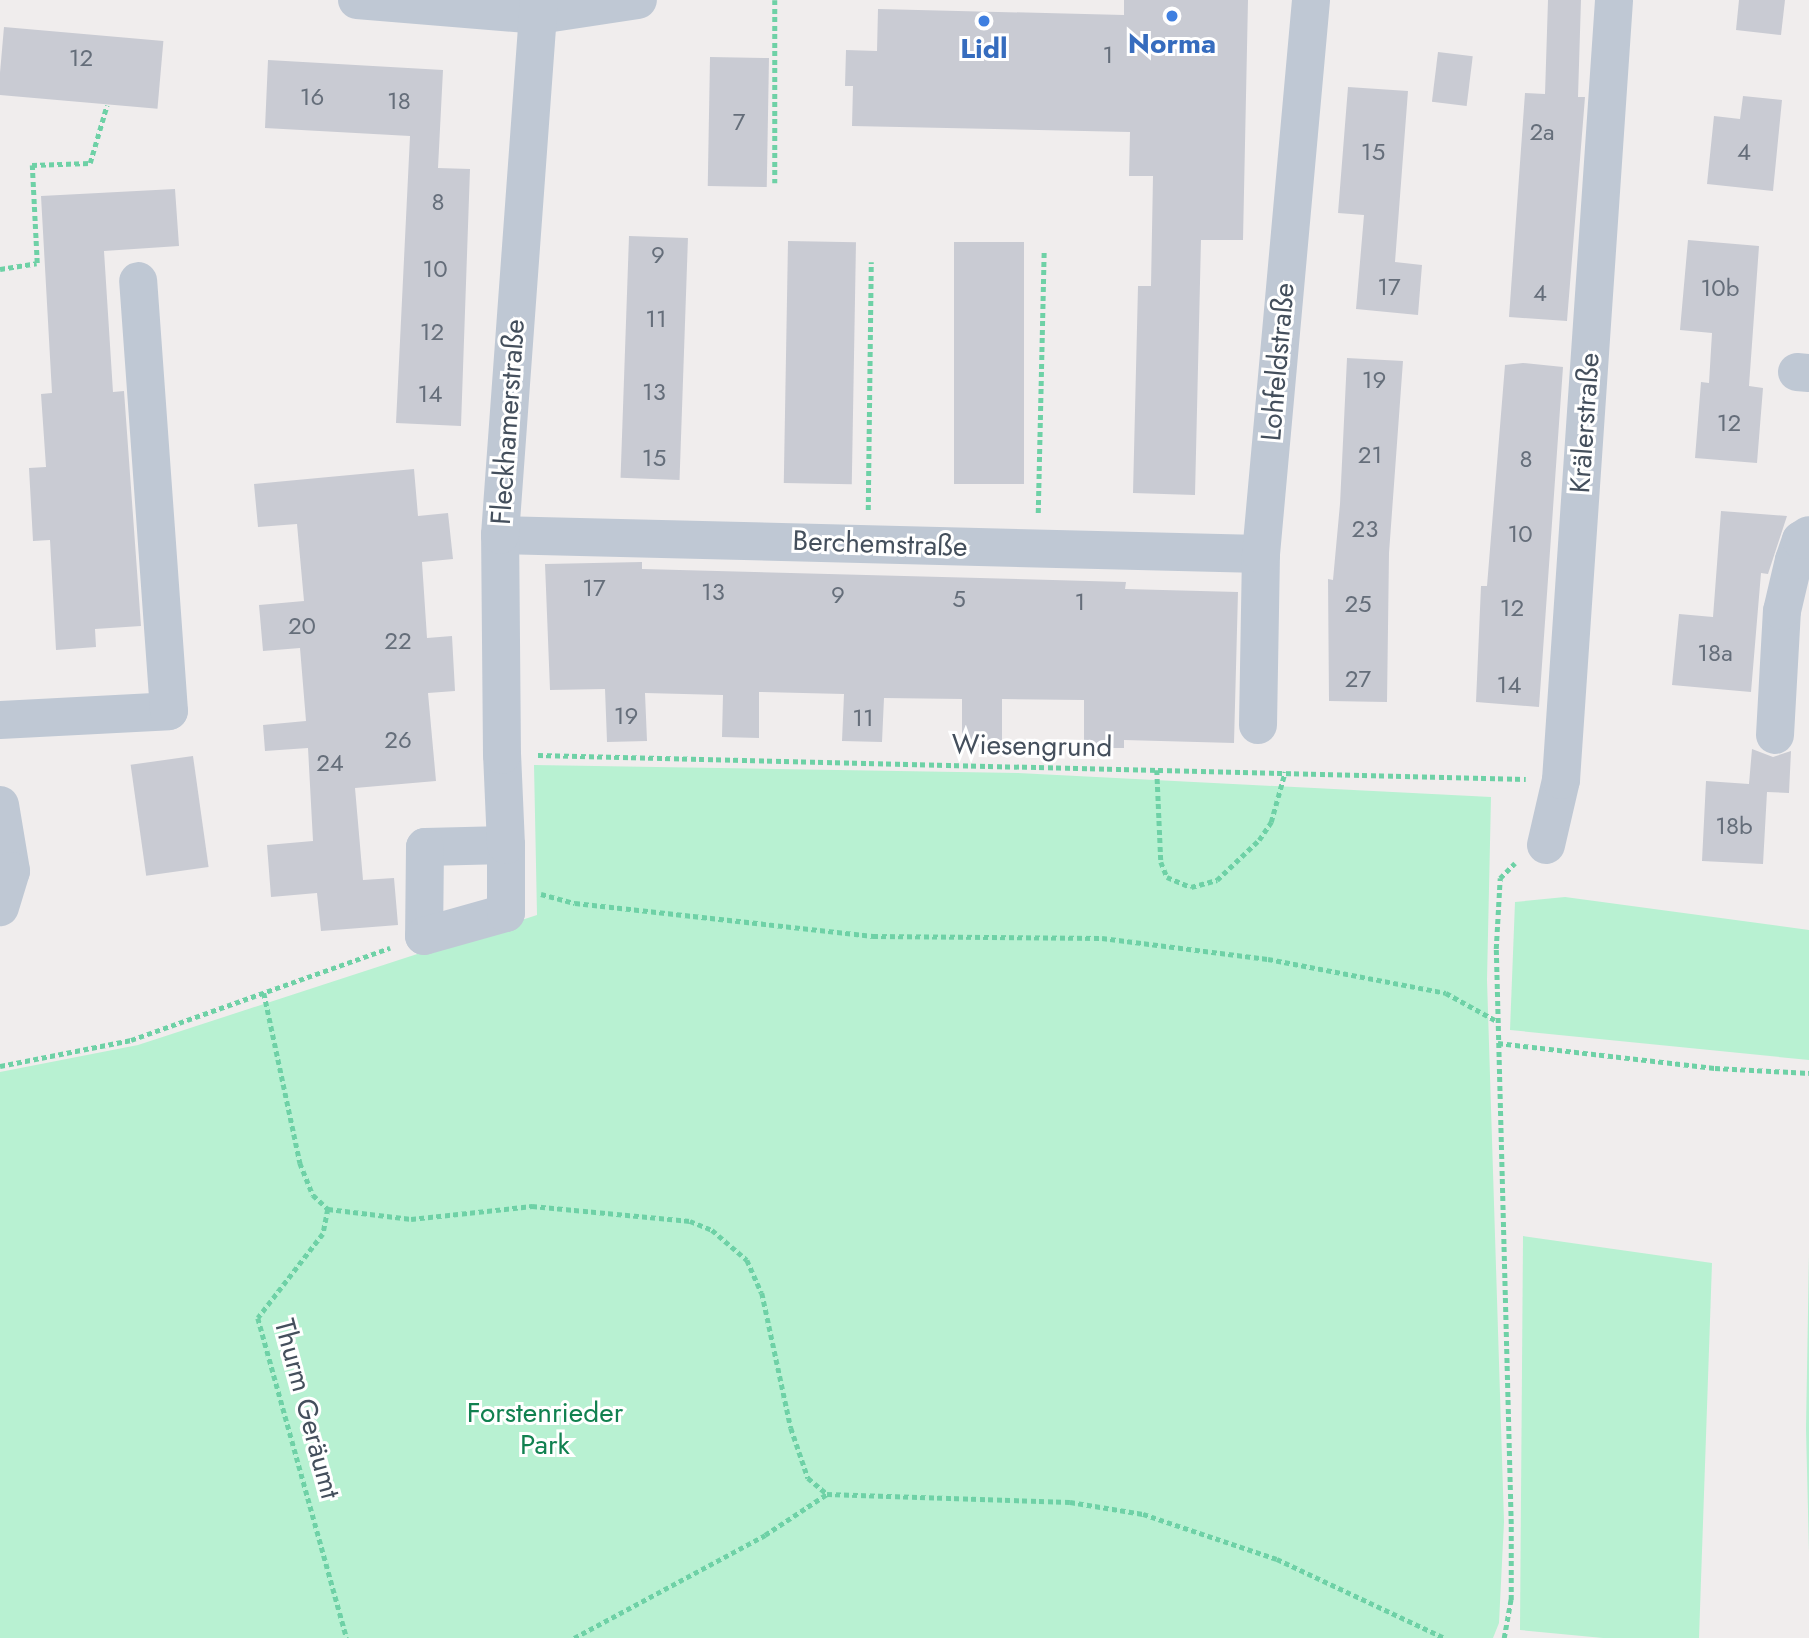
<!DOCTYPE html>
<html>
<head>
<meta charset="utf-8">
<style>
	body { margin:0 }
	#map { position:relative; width:1809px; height:1638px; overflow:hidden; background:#f0eded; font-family:Jost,sans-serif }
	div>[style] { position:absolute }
	.green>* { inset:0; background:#b8f1d2 }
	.building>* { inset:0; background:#c9cbd3; transform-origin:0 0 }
	.path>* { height:4.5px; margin-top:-2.25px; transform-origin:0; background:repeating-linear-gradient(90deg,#6ed1a6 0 5px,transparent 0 8.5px) }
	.minor>* { height:38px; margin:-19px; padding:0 19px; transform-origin:19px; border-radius:19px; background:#bfc8d4 }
	.dots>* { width:19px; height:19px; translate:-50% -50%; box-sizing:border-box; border:4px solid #fff; border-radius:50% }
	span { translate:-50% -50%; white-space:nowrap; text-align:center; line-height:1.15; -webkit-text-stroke:6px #fff; paint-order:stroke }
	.number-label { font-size:24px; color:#656e7a }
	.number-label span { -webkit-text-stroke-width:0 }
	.shop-label { font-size:28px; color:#366cbe; font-weight:700 }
	.street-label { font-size:28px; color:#444f5c }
	.park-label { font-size:28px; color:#118150 }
</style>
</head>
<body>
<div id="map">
	<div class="green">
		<i style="clip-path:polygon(534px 765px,1018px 773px,1491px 797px,1487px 980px,1504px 1522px,1499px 1623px,1493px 1638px,0 1638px,0 1072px,138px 1045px,537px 915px)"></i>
		<i style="clip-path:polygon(1565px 897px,1809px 930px,1809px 1060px,1510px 1030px,1515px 902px)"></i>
		<i style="clip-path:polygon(1523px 1236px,1712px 1263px,1699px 1638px,1603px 1638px,1520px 1630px)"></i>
		<i style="clip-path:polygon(1809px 1253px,1809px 1552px,1806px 1429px)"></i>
	</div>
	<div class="building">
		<i style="clip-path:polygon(1124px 0,1248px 0,1243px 240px,1201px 240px,1195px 495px,1133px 493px,1138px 286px,1151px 286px,1153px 176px,1129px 176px,1130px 132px,852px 126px,853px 86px,845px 86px,846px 50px,877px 51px,878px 9px,1124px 15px)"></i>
		<i style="clip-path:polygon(1548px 0,1581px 0,1578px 97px,1585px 97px,1567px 321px,1509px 317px,1525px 93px,1545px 94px)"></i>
		<i style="clip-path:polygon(1739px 0,1785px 0,1781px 35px,1736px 30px)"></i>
		<i style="left:4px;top:27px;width:160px;height:68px;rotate:5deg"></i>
		<i style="left:1438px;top:52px;width:35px;height:50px;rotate:7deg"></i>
		<i style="left:710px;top:57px;width:59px;height:129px;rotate:1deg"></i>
		<i style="clip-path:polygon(268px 60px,443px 70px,438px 168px,470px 169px,461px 426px,396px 423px,410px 136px,265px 128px)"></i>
		<i style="clip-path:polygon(1348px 87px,1408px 91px,1395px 262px,1422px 265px,1418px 315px,1356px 309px,1364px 215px,1338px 213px)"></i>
		<i style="clip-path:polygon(1743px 96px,1782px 100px,1773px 191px,1707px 184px,1714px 116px,1740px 119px)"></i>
		<i style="clip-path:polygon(175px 189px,179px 246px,104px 251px,113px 392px,124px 391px,141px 626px,95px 629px,96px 647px,56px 650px,50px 540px,33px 541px,29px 468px,46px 467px,41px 394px,52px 393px,41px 196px)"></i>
		<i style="left:629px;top:236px;width:59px;height:242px;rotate:2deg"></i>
		<i style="clip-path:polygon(1688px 240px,1759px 246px,1749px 386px,1763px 388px,1757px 463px,1695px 458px,1701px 382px,1709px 383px,1712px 333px,1680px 330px)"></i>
		<i style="left:788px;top:241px;width:68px;height:242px;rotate:1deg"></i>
		<i style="left:954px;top:242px;width:70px;height:242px"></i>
		<i style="clip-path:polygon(1347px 358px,1403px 361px,1389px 553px,1387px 702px,1329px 701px,1328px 579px,1333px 580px,1340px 504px)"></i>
		<i style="clip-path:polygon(1523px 363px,1563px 367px,1539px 707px,1476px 702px,1481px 586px,1487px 586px,1505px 365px)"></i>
		<i style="clip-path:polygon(414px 469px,418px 516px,448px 513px,453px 559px,422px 562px,427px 638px,452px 636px,455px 691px,428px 693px,436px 781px,355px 788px,363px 880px,394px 878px,398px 925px,321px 931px,317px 893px,271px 897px,267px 845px,313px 841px,308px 748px,265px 751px,263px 725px,306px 721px,300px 648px,263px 651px,259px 605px,304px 601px,297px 524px,258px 527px,254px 484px)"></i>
		<i style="clip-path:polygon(1721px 511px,1787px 516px,1768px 574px,1761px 573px,1751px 692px,1672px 685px,1679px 614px,1713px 617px)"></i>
		<i style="clip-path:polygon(642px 562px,642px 569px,1126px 582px,1125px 589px,1238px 592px,1234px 743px,1124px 740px,1124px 748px,1084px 748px,1084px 700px,1002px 699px,1002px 747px,962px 746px,962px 699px,884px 698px,882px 742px,842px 741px,844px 694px,759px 692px,759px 738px,722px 737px,723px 695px,645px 693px,647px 741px,607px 742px,605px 689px,550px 690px,545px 564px)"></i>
		<i style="clip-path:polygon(1752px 749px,1773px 757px,1791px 751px,1789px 793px,1767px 792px,1763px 864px,1702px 861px,1706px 781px,1749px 784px)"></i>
		<i style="left:193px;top:756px;width:112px;height:63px;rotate:82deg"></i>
	</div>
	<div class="path">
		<i style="left:775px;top:0;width:183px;rotate:90deg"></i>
		<i style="left:0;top:269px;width:37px;rotate:-9deg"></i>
		<i style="left:37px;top:263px;width:98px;rotate:-92.9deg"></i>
		<i style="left:32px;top:165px;width:58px;rotate:-2deg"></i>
		<i style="left:90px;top:163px;width:60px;rotate:-73.7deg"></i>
		<i style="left:868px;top:510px;width:248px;rotate:-89.3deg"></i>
		<i style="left:1038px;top:513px;width:262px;rotate:-88.7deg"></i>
		<i style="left:538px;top:755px;width:988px;rotate:1.39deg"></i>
		<i style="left:1157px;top:770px;width:92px;rotate:87.5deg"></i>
		<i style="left:1161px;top:862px;width:16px;rotate:68deg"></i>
		<i style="left:1167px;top:877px;width:26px;rotate:23deg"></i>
		<i style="left:1191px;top:887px;width:27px;rotate:-15deg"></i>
		<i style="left:1217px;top:880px;width:58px;rotate:-43.6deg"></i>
		<i style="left:1259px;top:840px;width:22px;rotate:-56deg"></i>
		<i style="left:1271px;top:822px;width:52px;rotate:-74.4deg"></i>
		<i style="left:541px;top:894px;width:35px;rotate:15deg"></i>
		<i style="left:575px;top:903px;width:300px;rotate:6.3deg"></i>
		<i style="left:873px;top:936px;width:229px;rotate:0.5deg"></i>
		<i style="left:1102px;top:938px;width:167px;rotate:7.2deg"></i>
		<i style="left:1268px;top:959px;width:181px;rotate:10.8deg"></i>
		<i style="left:1446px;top:993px;width:56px;rotate:28.9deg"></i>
		<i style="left:264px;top:993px;width:174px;rotate:78deg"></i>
		<i style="left:300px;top:1163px;width:35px;rotate:68deg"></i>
		<i style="left:313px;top:1195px;width:21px;rotate:43deg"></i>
		<i style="left:328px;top:1209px;width:84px;rotate:6.9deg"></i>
		<i style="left:411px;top:1219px;width:122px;rotate:-6.1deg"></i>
		<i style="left:532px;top:1206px;width:159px;rotate:5.4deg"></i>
		<i style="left:690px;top:1221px;width:24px;rotate:22deg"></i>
		<i style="left:712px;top:1230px;width:46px;rotate:40.6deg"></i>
		<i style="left:747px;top:1260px;width:36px;rotate:66deg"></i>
		<i style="left:762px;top:1293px;width:138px;rotate:77.9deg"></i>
		<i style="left:791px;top:1428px;width:53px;rotate:71.2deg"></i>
		<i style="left:808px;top:1478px;width:25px;rotate:40deg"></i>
		<i style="left:827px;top:1494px;width:243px;rotate:1.9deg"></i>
		<i style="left:1070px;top:1502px;width:74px;rotate:9.3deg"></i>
		<i style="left:1143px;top:1514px;width:141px;rotate:18.6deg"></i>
		<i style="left:1277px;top:1559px;width:186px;rotate:25.2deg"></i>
		<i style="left:1498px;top:1043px;width:218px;rotate:6.6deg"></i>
		<i style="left:1715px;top:1068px;width:94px;rotate:3deg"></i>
		<i style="left:0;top:1066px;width:134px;rotate:-11.2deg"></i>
		<i style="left:131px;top:1040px;width:275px;rotate:-19.6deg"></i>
		<i style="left:328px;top:1209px;width:25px;rotate:101deg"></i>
		<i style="left:323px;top:1234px;width:106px;rotate:127.7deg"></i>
		<i style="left:258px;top:1318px;width:332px;rotate:74.5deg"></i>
		<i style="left:574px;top:1638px;width:217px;rotate:-28.3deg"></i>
		<i style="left:765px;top:1535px;width:74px;rotate:-33.5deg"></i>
		<i style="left:1504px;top:1638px;width:39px;rotate:-80deg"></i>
		<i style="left:1511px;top:1600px;width:76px;rotate:-90deg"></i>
		<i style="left:1511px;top:1524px;width:575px;rotate:-91.49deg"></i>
		<i style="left:1496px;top:949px;width:71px;rotate:-86.8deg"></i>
		<i style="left:1500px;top:878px;width:21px;rotate:-45deg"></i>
	</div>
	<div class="minor">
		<i style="left:357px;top:0;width:183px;rotate:4.7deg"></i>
		<i style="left:539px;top:15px;width:100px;rotate:-8.6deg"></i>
		<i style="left:1797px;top:372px;width:12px;rotate:5deg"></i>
		<i style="left:500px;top:535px;width:761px;rotate:1.43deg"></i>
		<i style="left:0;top:720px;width:169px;rotate:-3deg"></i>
		<i style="left:169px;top:711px;width:431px;rotate:-94.1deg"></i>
		<i style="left:1258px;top:725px;width:171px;rotate:-89deg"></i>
		<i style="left:1261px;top:554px;width:556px;rotate:-84.84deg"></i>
		<i style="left:1775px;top:735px;width:124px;rotate:-86.8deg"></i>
		<i style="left:1782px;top:611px;width:52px;rotate:-76.8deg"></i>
		<i style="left:1794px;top:560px;width:21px;rotate:-71deg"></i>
		<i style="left:1801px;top:540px;width:9px;rotate:-32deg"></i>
		<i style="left:0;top:805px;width:67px;rotate:80.5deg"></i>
		<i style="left:11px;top:871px;width:38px;rotate:107deg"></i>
		<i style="left:506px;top:845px;width:81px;rotate:178.6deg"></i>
		<i style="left:425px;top:847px;width:89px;rotate:90.6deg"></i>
		<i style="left:424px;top:936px;width:85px;rotate:-15.7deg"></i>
		<i style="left:506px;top:913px;width:68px;rotate:-90deg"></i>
		<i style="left:506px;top:845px;width:90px;rotate:-92.5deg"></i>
		<i style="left:502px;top:755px;width:220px;rotate:-90.5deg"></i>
		<i style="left:500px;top:535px;width:536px;rotate:-85.83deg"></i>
		<i style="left:1546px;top:845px;width:67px;rotate:-77deg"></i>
		<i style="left:1561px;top:780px;width:782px;rotate:-86.11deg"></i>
	</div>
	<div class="dots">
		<i style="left:1172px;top:16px;background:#3f7fe0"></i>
		<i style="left:984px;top:21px;background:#3f7fe0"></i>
	</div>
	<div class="number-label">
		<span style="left:1108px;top:55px">1</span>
		<span style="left:81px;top:58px">12</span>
		<span style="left:312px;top:97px">16</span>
		<span style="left:399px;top:101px">18</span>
		<span style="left:739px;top:122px">7</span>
		<span style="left:1542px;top:132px">2a</span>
		<span style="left:1373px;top:152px">15</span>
		<span style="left:1744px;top:152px">4</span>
		<span style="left:438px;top:202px">8</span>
		<span style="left:658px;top:255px">9</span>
		<span style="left:435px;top:269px">10</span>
		<span style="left:1389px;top:287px">17</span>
		<span style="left:1720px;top:288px">10b</span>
		<span style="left:1540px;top:293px">4</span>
		<span style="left:656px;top:319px">11</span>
		<span style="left:432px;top:332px">12</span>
		<span style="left:1374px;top:380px">19</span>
		<span style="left:654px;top:392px">13</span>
		<span style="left:430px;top:394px">14</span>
		<span style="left:1729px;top:423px">12</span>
		<span style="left:1370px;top:455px">21</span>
		<span style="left:654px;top:458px">15</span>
		<span style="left:1526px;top:459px">8</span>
		<span style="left:1365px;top:529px">23</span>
		<span style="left:1520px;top:534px">10</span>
		<span style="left:594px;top:588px">17</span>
		<span style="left:713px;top:592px">13</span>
		<span style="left:838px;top:595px">9</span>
		<span style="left:959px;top:599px">5</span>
		<span style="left:1080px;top:602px">1</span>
		<span style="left:1358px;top:604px">25</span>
		<span style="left:1512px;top:608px">12</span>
		<span style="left:302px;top:626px">20</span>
		<span style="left:398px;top:641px">22</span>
		<span style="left:1715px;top:653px">18a</span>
		<span style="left:1358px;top:679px">27</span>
		<span style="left:1509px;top:685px">14</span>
		<span style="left:626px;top:716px">19</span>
		<span style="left:863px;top:718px">11</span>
		<span style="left:398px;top:740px">26</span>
		<span style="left:330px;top:763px">24</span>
		<span style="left:1734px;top:826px">18b</span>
	</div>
	<div class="shop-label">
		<span style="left:1172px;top:44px">Norma</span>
		<span style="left:984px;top:49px">Lidl</span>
	</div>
	<div class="street-label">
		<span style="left:1278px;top:362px;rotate:-85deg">Lohfeldstraße</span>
		<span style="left:508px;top:422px;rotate:-86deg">Fleckhamerstraße</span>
		<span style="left:1585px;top:423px;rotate:-86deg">Krälerstraße</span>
		<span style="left:880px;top:544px;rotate:2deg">Berchemstraße</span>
		<span style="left:1032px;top:746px;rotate:1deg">Wiesengrund</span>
		<span style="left:307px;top:1409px;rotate:75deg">Thurm Geräumt</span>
	</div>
	<div class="park-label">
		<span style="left:545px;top:1429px">Forstenrieder<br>Park</span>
	</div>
</div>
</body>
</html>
